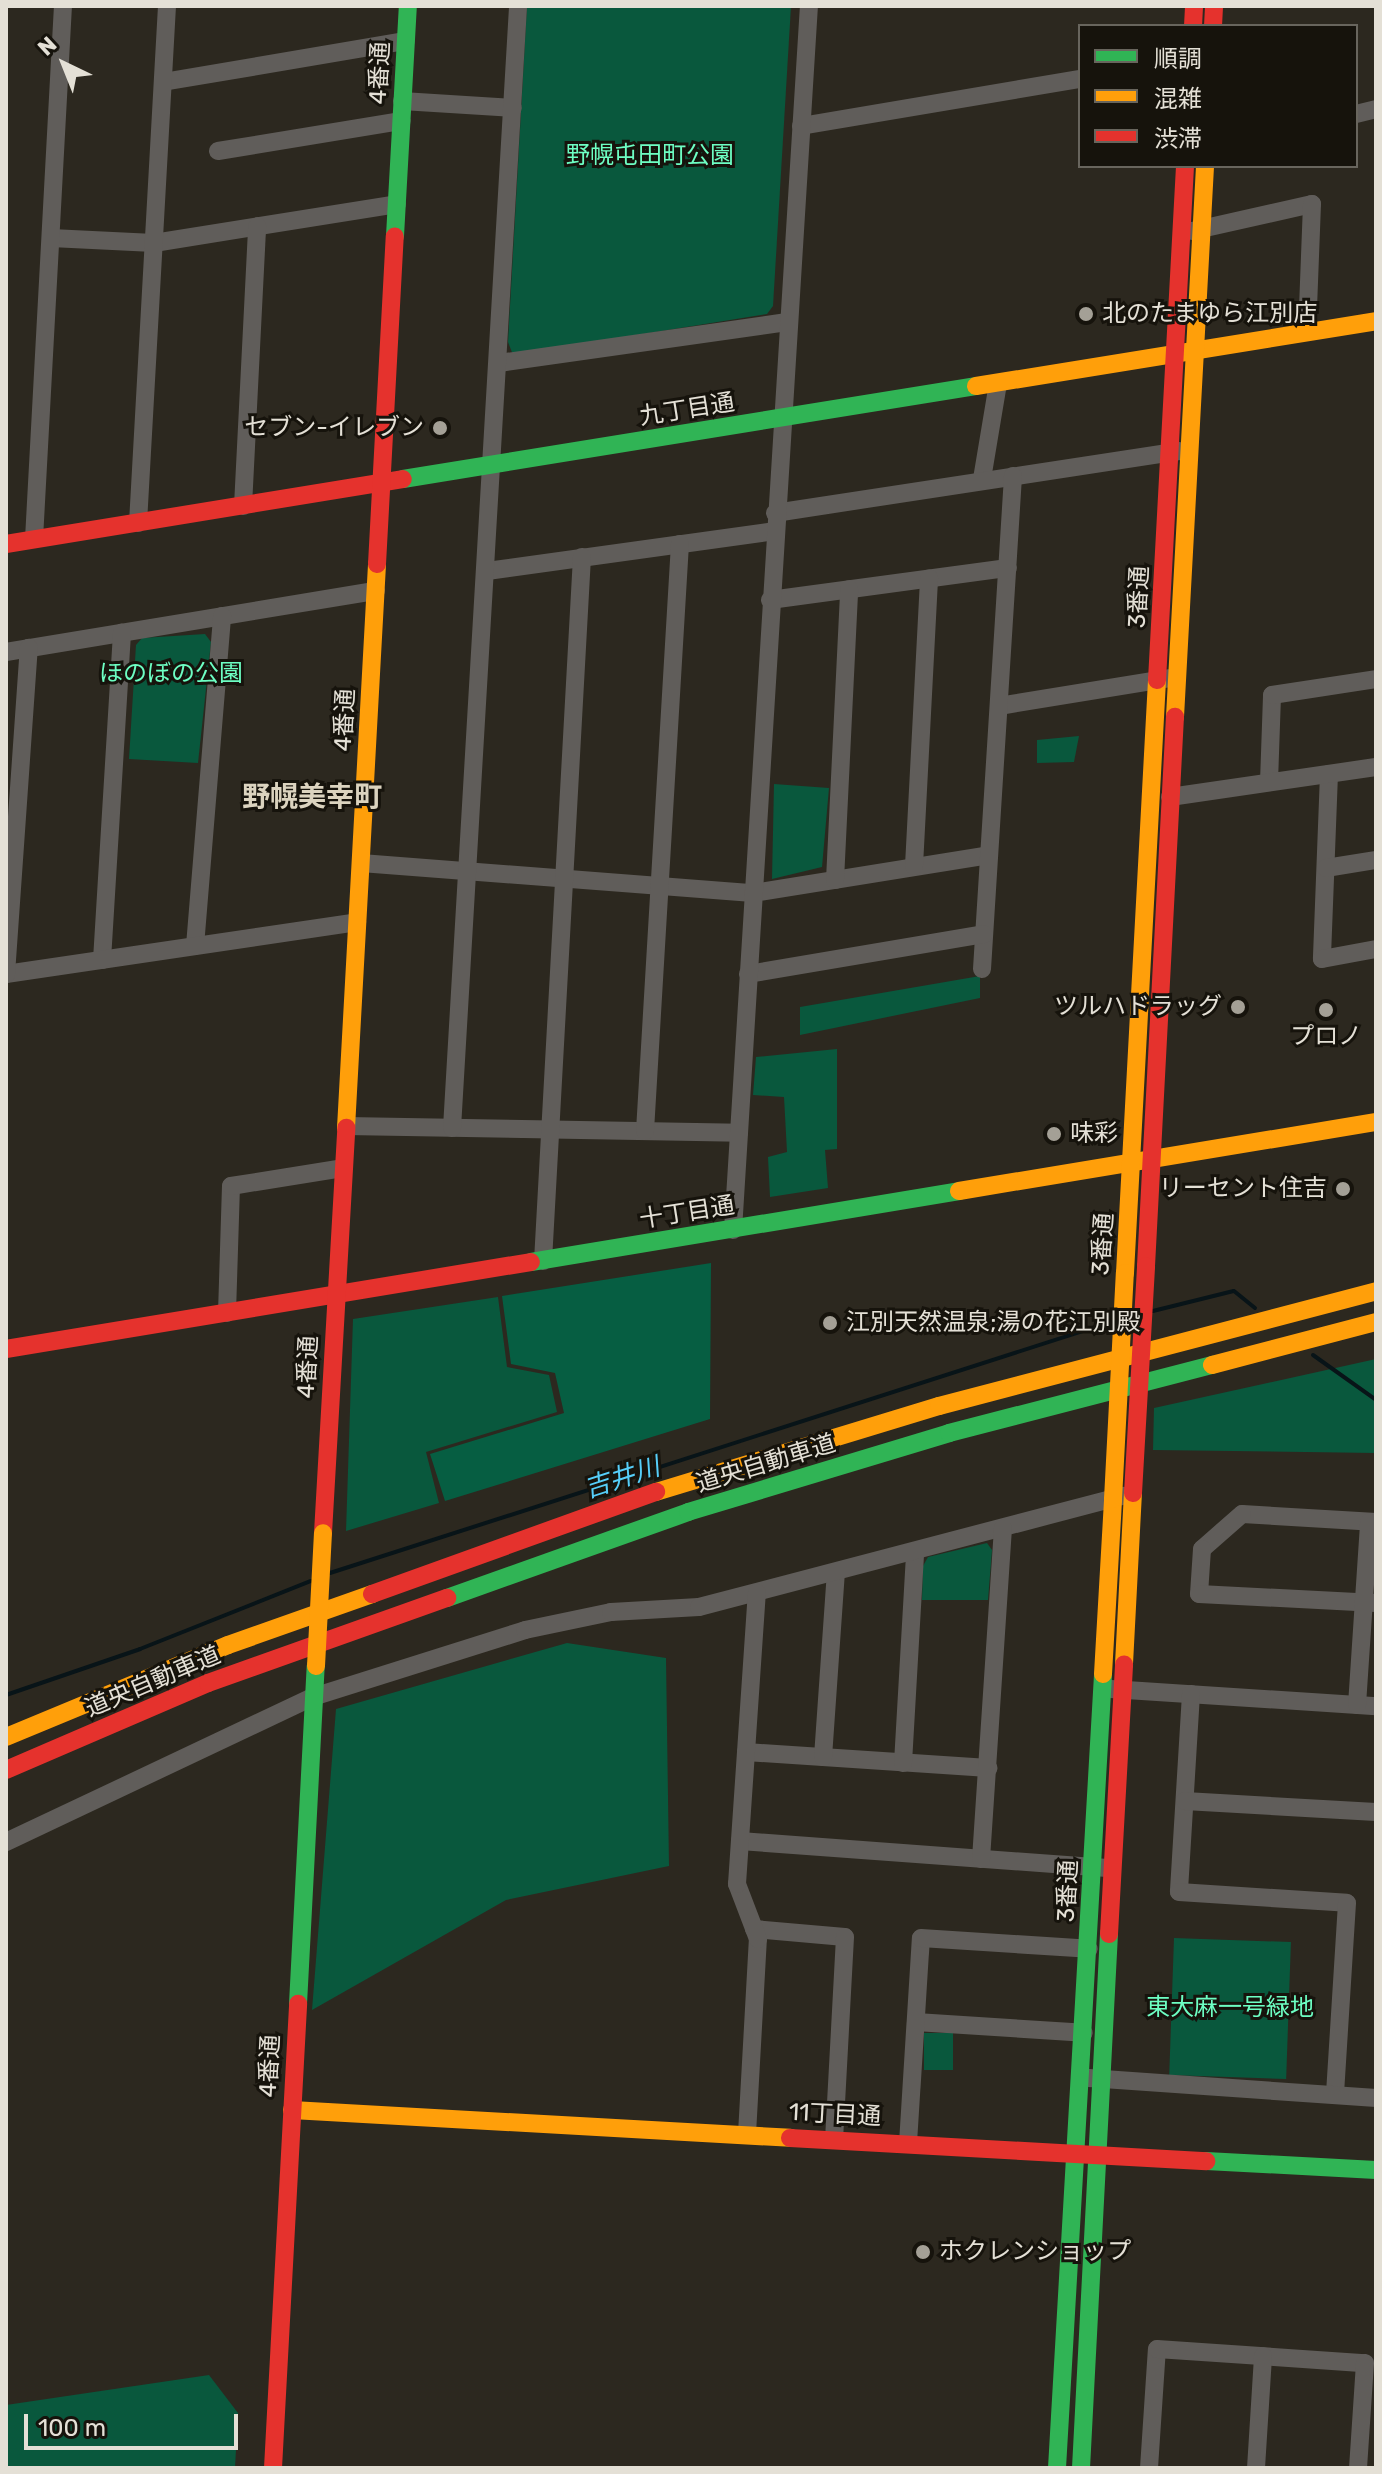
<!DOCTYPE html>
<html>
<head>
<meta charset="utf-8">
<style>
	body { margin:0 }
	#map { position:relative; width:1382px; height:2474px; overflow:hidden; background:#2c281f; font-family:Rubik,"Noto Sans JP",sans-serif }
	div>[style] { position:absolute }
	.green>* { inset:0; background:#09583d; transform-origin:0 0 }
	.forest>* { inset:0; background:#065e42 }
	.stream>* { height:4px; margin:-2px; padding:0 2px; transform-origin:2px; border-radius:2px; background:#081418 }
	.street>* { height:18px; margin:-9px; padding:0 9px; transform-origin:9px; border-radius:9px; background:#605d5a }
	.fast>* { height:18px; margin:-9px; padding:0 9px; transform-origin:9px; border-radius:9px; background:#30b455 }
	.slow>* { height:18px; margin:-9px; padding:0 9px; transform-origin:9px; border-radius:9px; background:#ff9f0a }
	.jam>* { height:18px; margin:-9px; padding:0 9px; transform-origin:9px; border-radius:9px; background:#e5322d }
	.slow-bridge>* { height:18px; margin:-9px; padding:0 9px; transform-origin:9px; border-radius:9px; background:#ff9f0a }
	.jam-bridge>* { height:18px; margin:-9px; padding:0 9px; transform-origin:9px; border-radius:9px; background:#e5322d }
	.dots>* { width:22px; height:22px; translate:-50% -50%; box-sizing:border-box; border:4px solid #16130c; border-radius:50% }
	span { translate:-50% -50%; white-space:nowrap; text-align:center; line-height:1.15; -webkit-text-stroke:6px #16130c; paint-order:stroke }
	.street-label { font-size:24px; color:#e4e0d6 }
	.park-label { font-size:24px; color:#6dfec3 }
	.poi-label { font-size:24px; color:#e4e0d6 }
	.left { translate:0 -50%; text-align:left }
	.right { translate:-100% -50%; text-align:right }
	.water-label { font-size:26px; color:#56cef9; font-style:italic }
	.quarter-label { font-size:28px; color:#dbd3bf; font-weight:700 }
	.frame { position:absolute; inset:0; border:8px solid #e4e0d6; pointer-events:none }
	.legend { position:absolute; left:1078px; top:24px; width:280px; height:144px; box-sizing:border-box; background:#16130c; border:2px solid #68655d; margin:0; padding:10px 14px; list-style:none; font-size:24px; color:#e4e0d6 }
	.legend li { display:flex; align-items:center; gap:16px; height:40px }
	.legend b { width:40px; border:2px solid #68655d }
	.north { position:absolute; left:24px; top:24px; width:80px; height:80px; -webkit-text-stroke:6px #16130c; paint-order:stroke; rotate:317deg; font-size:22px; font-weight:700; line-height:32px; text-align:center; color:#e4e0d6 }
	.north::after { content:''; display:block; margin:auto; width:28px; height:36px; background:#e4e0d6; clip-path:polygon(50% 0,100% 100%,50% 72%,0 100%) }
	.scale { position:absolute; left:24px; top:2414px; width:214px; height:36px; box-sizing:border-box; border:4px solid #e4e0d6; border-top:0; padding-left:10px; font-size:24px; line-height:28px; white-space:nowrap; color:#e4e0d6; -webkit-text-stroke:6px #16130c; paint-order:stroke }
</style>
</head>
<body>
<div id="map">
	<div class="green">
		<i style="clip-path:polygon(527px 6px,791px 6px,773px 306px,767px 314px,513px 355px,508px 342px)"></i>
		<i style="clip-path:polygon(205px 634px,211px 642px,198px 763px,129px 759px,136px 645px,142px 638px)"></i>
		<i style="clip-path:polygon(1079px 736px,1074px 762px,1037px 763px,1037px 740px)"></i>
		<i style="clip-path:polygon(774px 784px,829px 788px,822px 867px,772px 879px)"></i>
		<i style="clip-path:polygon(980px 976px,980px 998px,800px 1035px,800px 1007px)"></i>
		<i style="clip-path:polygon(837px 1049px,837px 1149px,825px 1150px,828px 1188px,770px 1197px,768px 1157px,787px 1152px,784px 1097px,753px 1095px,756px 1057px)"></i>
		<i style="clip-path:polygon(498px 1297px,507px 1367px,549px 1375px,557px 1412px,426px 1452px,439px 1503px,346px 1531px,353px 1319px)"></i>
		<i style="clip-path:polygon(1376px 1359px,1376px 1453px,1153px 1450px,1154px 1408px)"></i>
		<i style="clip-path:polygon(987px 1543px,992px 1550px,988px 1600px,922px 1600px,923px 1566px,928px 1557px)"></i>
		<i style="clip-path:polygon(567px 1643px,666px 1658px,669px 1866px,506px 1900px,312px 2010px,336px 1709px)"></i>
		<i style="left:1174px;top:1938px;width:117px;height:137px;rotate:2deg"></i>
		<i style="left:953px;top:2033px;width:37px;height:29px;rotate:90deg"></i>
		<i style="clip-path:polygon(209px 2375px,238px 2413px,235px 2468px,6px 2468px,6px 2405px)"></i>
	</div>
	<div class="forest">
		<i style="clip-path:polygon(711px 1263px,710px 1419px,445px 1501px,430px 1454px,564px 1413px,555px 1373px,511px 1364px,502px 1296px)"></i>
	</div>
	<div class="stream">
		<i style="left:1153px;top:1311px;width:83px;rotate:-13.9deg"></i>
		<i style="left:1234px;top:1291px;width:27px;rotate:39deg"></i>
		<i style="left:1313px;top:1355px;width:77px;rotate:35.5deg"></i>
		<i style="left:330px;top:1573px;width:824px;rotate:-17.82deg"></i>
		<i style="left:6px;top:1695px;width:142px;rotate:-18.9deg"></i>
		<i style="left:140px;top:1649px;width:184px;rotate:-21.7deg"></i>
	</div>
	<div class="street">
		<i style="left:163px;top:82px;width:246px;rotate:-9.6deg"></i>
		<i style="left:402px;top:101px;width:111px;rotate:3.6deg"></i>
		<i style="left:1356px;top:114px;width:21px;rotate:-14deg"></i>
		<i style="left:801px;top:126px;width:283px;rotate:-9.6deg"></i>
		<i style="left:218px;top:151px;width:186px;rotate:-9.3deg"></i>
		<i style="left:1192px;top:231px;width:123px;rotate:-12.7deg"></i>
		<i style="left:1312px;top:204px;width:128px;rotate:92.2deg"></i>
		<i style="left:51px;top:238px;width:103px;rotate:2.8deg"></i>
		<i style="left:154px;top:243px;width:246px;rotate:-9.1deg"></i>
		<i style="left:499px;top:363px;width:291px;rotate:-8.1deg"></i>
		<i style="left:982px;top:479px;width:97px;rotate:-80.5deg"></i>
		<i style="left:243px;top:506px;width:280px;rotate:-87.1deg"></i>
		<i style="left:775px;top:513px;width:409px;rotate:-8.7deg"></i>
		<i style="left:138px;top:523px;width:518px;rotate:-86.79deg"></i>
		<i style="left:34px;top:539px;width:534px;rotate:-86.89deg"></i>
		<i style="left:487px;top:571px;width:290px;rotate:-7.9deg"></i>
		<i style="left:770px;top:600px;width:240px;rotate:-7.7deg"></i>
		<i style="left:6px;top:652px;width:375px;rotate:-9.4deg"></i>
		<i style="left:999px;top:706px;width:173px;rotate:-9.3deg"></i>
		<i style="left:1329px;top:774px;width:185px;rotate:92.2deg"></i>
		<i style="left:1322px;top:959px;width:55px;rotate:-10.5deg"></i>
		<i style="left:1269px;top:782px;width:87px;rotate:-88deg"></i>
		<i style="left:1272px;top:695px;width:105px;rotate:-8.7deg"></i>
		<i style="left:1170px;top:797px;width:208px;rotate:-8.3deg"></i>
		<i style="left:361px;top:863px;width:393px;rotate:4.4deg"></i>
		<i style="left:753px;top:893px;width:239px;rotate:-9.1deg"></i>
		<i style="left:914px;top:866px;width:288px;rotate:-87deg"></i>
		<i style="left:1326px;top:868px;width:51px;rotate:-9.1deg"></i>
		<i style="left:835px;top:880px;width:291px;rotate:-87.2deg"></i>
		<i style="left:195px;top:946px;width:331px;rotate:-85.3deg"></i>
		<i style="left:102px;top:960px;width:328px;rotate:-86.5deg"></i>
		<i style="left:982px;top:969px;width:494px;rotate:-86.4deg"></i>
		<i style="left:6px;top:974px;width:355px;rotate:-8.4deg"></i>
		<i style="left:6px;top:974px;width:327px;rotate:-86deg"></i>
		<i style="left:748px;top:974px;width:239px;rotate:-9.6deg"></i>
		<i style="left:346px;top:1126px;width:393px;rotate:1deg"></i>
		<i style="left:452px;top:1128px;width:1124px;rotate:-86.63deg"></i>
		<i style="left:645px;top:1131px;width:588px;rotate:-86.59deg"></i>
		<i style="left:733px;top:1230px;width:1226px;rotate:-86.45deg"></i>
		<i style="left:543px;top:1261px;width:705px;rotate:-86.83deg"></i>
		<i style="left:227px;top:1313px;width:127px;rotate:-88.2deg"></i>
		<i style="left:231px;top:1186px;width:113px;rotate:-9.1deg"></i>
		<i style="left:1376px;top:1522px;width:134px;rotate:-176.6deg"></i>
		<i style="left:1242px;top:1514px;width:53px;rotate:138.8deg"></i>
		<i style="left:1202px;top:1549px;width:45px;rotate:93.8deg"></i>
		<i style="left:1199px;top:1594px;width:177px;rotate:2.9deg"></i>
		<i style="left:1111px;top:1689px;width:266px;rotate:3.7deg"></i>
		<i style="left:1191px;top:1694px;width:198px;rotate:93.5deg"></i>
		<i style="left:1179px;top:1892px;width:168px;rotate:3.7deg"></i>
		<i style="left:1347px;top:1903px;width:192px;rotate:93.6deg"></i>
		<i style="left:1357px;top:1705px;width:183px;rotate:-86.2deg"></i>
		<i style="left:746px;top:1752px;width:243px;rotate:3.8deg"></i>
		<i style="left:823px;top:1757px;width:184px;rotate:-86deg"></i>
		<i style="left:903px;top:1763px;width:211px;rotate:-86.7deg"></i>
		<i style="left:1185px;top:1801px;width:191px;rotate:3.3deg"></i>
		<i style="left:740px;top:1841px;width:365px;rotate:4.2deg"></i>
		<i style="left:6px;top:1842px;width:340px;rotate:-25.3deg"></i>
		<i style="left:313px;top:1697px;width:222px;rotate:-17.5deg"></i>
		<i style="left:525px;top:1630px;width:88px;rotate:-11.8deg"></i>
		<i style="left:611px;top:1612px;width:88px;rotate:-3.3deg"></i>
		<i style="left:699px;top:1607px;width:438px;rotate:-14.7deg"></i>
		<i style="left:981px;top:1859px;width:331px;rotate:-86.2deg"></i>
		<i style="left:754px;top:1929px;width:91px;rotate:5deg"></i>
		<i style="left:845px;top:1937px;width:202px;rotate:93.1deg"></i>
		<i style="left:916px;top:2022px;width:168px;rotate:3.7deg"></i>
		<i style="left:1089px;top:2078px;width:288px;rotate:4deg"></i>
		<i style="left:747px;top:2134px;width:195px;rotate:-86.8deg"></i>
		<i style="left:758px;top:1939px;width:59px;rotate:-110.9deg"></i>
		<i style="left:737px;top:1884px;width:292px;rotate:-86.1deg"></i>
		<i style="left:908px;top:2143px;width:205px;rotate:-86.4deg"></i>
		<i style="left:921px;top:1938px;width:168px;rotate:3.7deg"></i>
		<i style="left:1149px;top:2468px;width:119px;rotate:-86.2deg"></i>
		<i style="left:1157px;top:2349px;width:208px;rotate:3.9deg"></i>
		<i style="left:1365px;top:2363px;width:105px;rotate:93.8deg"></i>
		<i style="left:1256px;top:2468px;width:112px;rotate:-86.4deg"></i>
	</div>
	<div class="fast">
		<i style="left:395px;top:236px;width:230px;rotate:-86.8deg"></i>
		<i style="left:403px;top:479px;width:580px;rotate:-9.22deg"></i>
		<i style="left:531px;top:1262px;width:434px;rotate:-9.4deg"></i>
		<i style="left:447px;top:1598px;width:256px;rotate:-19.6deg"></i>
		<i style="left:688px;top:1512px;width:273px;rotate:-16.8deg"></i>
		<i style="left:949px;top:1433px;width:272px;rotate:-14.5deg"></i>
		<i style="left:298px;top:2004px;width:338px;rotate:-87deg"></i>
		<i style="left:1206px;top:2161px;width:170px;rotate:3deg"></i>
		<i style="left:1057px;top:2468px;width:795px;rotate:-86.68deg"></i>
		<i style="left:1081px;top:2468px;width:535px;rotate:-87deg"></i>
	</div>
	<div class="slow">
		<i style="left:976px;top:386px;width:405px;rotate:-9.2deg"></i>
		<i style="left:1175px;top:717px;width:552px;rotate:-86.88deg"></i>
		<i style="left:346px;top:1128px;width:565px;rotate:-86.85deg"></i>
		<i style="left:959px;top:1191px;width:423px;rotate:-9.4deg"></i>
		<i style="left:1125px;top:1273px;width:594px;rotate:-86.91deg"></i>
		<i style="left:1212px;top:1365px;width:170px;rotate:-14.7deg"></i>
		<i style="left:656px;top:1492px;width:296px;rotate:-16.9deg"></i>
		<i style="left:939px;top:1406px;width:452px;rotate:-14.7deg"></i>
		<i style="left:1124px;top:1664px;width:171px;rotate:-87deg"></i>
		<i style="left:1103px;top:1674px;width:175px;rotate:-86.7deg"></i>
		<i style="left:6px;top:1737px;width:240px;rotate:-22.5deg"></i>
		<i style="left:228px;top:1645px;width:153px;rotate:-19.5deg"></i>
		<i style="left:292px;top:2110px;width:499px;rotate:3.2deg"></i>
	</div>
	<div class="jam">
		<i style="left:1193px;top:26px;width:20px;rotate:-87deg"></i>
		<i style="left:1213px;top:26px;width:20px;rotate:-87deg"></i>
		<i style="left:6px;top:544px;width:402px;rotate:-9.3deg"></i>
		<i style="left:377px;top:564px;width:328px;rotate:-86.9deg"></i>
		<i style="left:1157px;top:680px;width:515px;rotate:-86.88deg"></i>
		<i style="left:1146px;top:1266px;width:550px;rotate:-86.98deg"></i>
		<i style="left:6px;top:1349px;width:532px;rotate:-9.41deg"></i>
		<i style="left:323px;top:1533px;width:406px;rotate:-86.7deg"></i>
		<i style="left:372px;top:1594px;width:302px;rotate:-19.8deg"></i>
		<i style="left:6px;top:1770px;width:220px;rotate:-23.3deg"></i>
		<i style="left:208px;top:1683px;width:254px;rotate:-19.6deg"></i>
		<i style="left:1109px;top:1934px;width:270px;rotate:-86.8deg"></i>
		<i style="left:790px;top:2138px;width:417px;rotate:3.2deg"></i>
		<i style="left:273px;top:2468px;width:465px;rotate:-86.9deg"></i>
	</div>
	<div class="slow-bridge">
		<i style="left:1113px;top:1499px;width:226px;rotate:-87deg"></i>
		<i style="left:316px;top:1666px;width:133px;rotate:-87deg"></i>
	</div>
	<div class="jam-bridge">
		<i style="left:1133px;top:1493px;width:227px;rotate:-86.7deg"></i>
	</div>
	<div class="dots">
		<i style="left:1086px;top:314px;background:#a4a096"></i>
		<i style="left:440px;top:428px;background:#a4a096"></i>
		<i style="left:1238px;top:1007px;background:#a4a096"></i>
		<i style="left:1326px;top:1010px;background:#a4a096"></i>
		<i style="left:1054px;top:1134px;background:#a4a096"></i>
		<i style="left:1343px;top:1189px;background:#a4a096"></i>
		<i style="left:830px;top:1323px;background:#a4a096"></i>
		<i style="left:923px;top:2252px;background:#a4a096"></i>
	</div>
	<div class="street-label">
		<span style="left:380px;top:73px;rotate:-87deg">4番通</span>
		<span style="left:687px;top:410px;rotate:-9deg">九丁目通</span>
		<span style="left:1139px;top:597px;rotate:-87deg">3番通</span>
		<span style="left:345px;top:720px;rotate:-87deg">4番通</span>
		<span style="left:687px;top:1213px;rotate:-9deg">十丁目通</span>
		<span style="left:1103px;top:1244px;rotate:-86deg">3番通</span>
		<span style="left:308px;top:1367px;rotate:-87deg">4番通</span>
		<span style="left:766px;top:1464px;rotate:-17deg">道央自動車道</span>
		<span style="left:153px;top:1682px;rotate:-23deg">道央自動車道</span>
		<span style="left:1068px;top:1891px;rotate:-87deg">3番通</span>
		<span style="left:270px;top:2066px;rotate:-87deg">4番通</span>
		<span style="left:835px;top:2115px;rotate:3deg">11丁目通</span>
	</div>
	<div class="park-label">
		<span style="left:650px;top:156px">野幌屯田町公園</span>
		<span style="left:171px;top:674px">ほのぼの公園</span>
		<span style="left:1230px;top:2008px">東大麻一号緑地</span>
	</div>
	<div class="poi-label">
		<span class="left" style="left:1102px;top:314px">北のたまゆら江別店</span>
		<span class="right" style="left:424px;top:428px">セブン-イレブン</span>
		<span class="right" style="left:1222px;top:1007px">ツルハドラッグ</span>
		<span style="left:1326px;top:1037px">プロノ</span>
		<span class="left" style="left:1070px;top:1134px">味彩</span>
		<span class="right" style="left:1327px;top:1189px">リーセント住吉</span>
		<span class="left" style="left:846px;top:1323px">江別天然温泉;湯の花江別殿</span>
		<span class="left" style="left:939px;top:2252px">ホクレンショップ</span>
	</div>
	<div class="water-label">
		<span style="left:622px;top:1478px;rotate:-18deg">吉井川</span>
	</div>
	<div class="quarter-label">
		<span style="left:312px;top:797px">野幌美幸町</span>
	</div>
	<div class="frame"></div>
	<ul class="legend">
	<li><b style="height:10px;background:#30b455"></b>順調</li>
	<li><b style="height:10px;background:#ff9f0a"></b>混雑</li>
	<li><b style="height:10px;background:#e5322d"></b>渋滞</li>
	</ul>
	<div class="north">N</div>
	<div class="scale">100 m</div>
</div>
</body>
</html>
